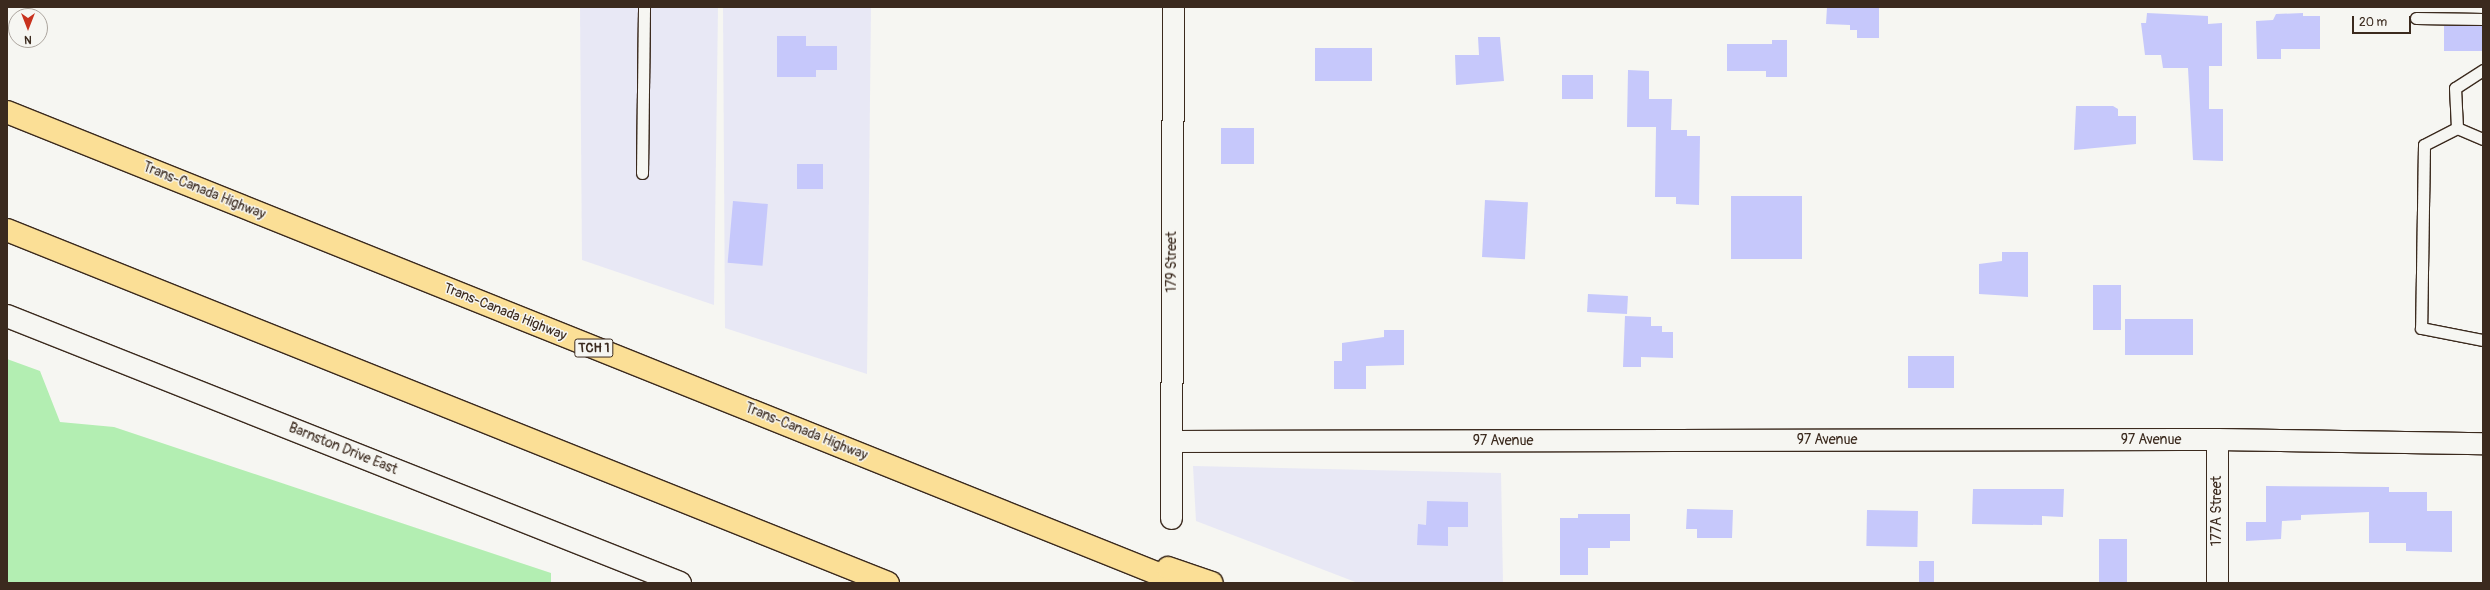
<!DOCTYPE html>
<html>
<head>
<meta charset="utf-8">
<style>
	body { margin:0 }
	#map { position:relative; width:2490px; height:590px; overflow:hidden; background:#f6f6f2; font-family:Pangolin,sans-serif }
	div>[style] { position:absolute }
	.built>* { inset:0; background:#e8e8f5 }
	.green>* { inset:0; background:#b3eeb2 }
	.building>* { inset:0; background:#c6c8fb; transform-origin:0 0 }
	.roads { filter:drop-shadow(1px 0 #3b2a1e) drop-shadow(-1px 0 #3b2a1e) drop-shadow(0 1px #3b2a1e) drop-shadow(0 -1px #3b2a1e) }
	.lane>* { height:11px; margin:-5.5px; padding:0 5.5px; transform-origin:5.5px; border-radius:5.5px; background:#f6f6f2 }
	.street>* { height:21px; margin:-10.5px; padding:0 10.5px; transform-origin:10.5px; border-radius:10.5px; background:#f6f6f2 }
	.secondary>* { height:22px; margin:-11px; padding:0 11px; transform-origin:11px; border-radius:11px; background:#f6f6f2 }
	.highway>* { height:22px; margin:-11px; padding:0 11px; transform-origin:11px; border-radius:11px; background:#fbdf96 }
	span { translate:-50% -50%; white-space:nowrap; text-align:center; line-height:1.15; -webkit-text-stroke:3px #f6f6f2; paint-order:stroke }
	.shield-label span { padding:1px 3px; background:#f6f6f2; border:1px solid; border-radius:3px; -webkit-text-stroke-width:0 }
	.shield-label { font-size:13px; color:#3b2a1e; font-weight:700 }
	.street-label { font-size:14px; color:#3b2a1e }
	.frame { position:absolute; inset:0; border:8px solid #3b2a1e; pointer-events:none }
	.north { position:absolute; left:8px; top:8px; width:40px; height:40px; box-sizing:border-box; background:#f6f6f2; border:1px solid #aba49d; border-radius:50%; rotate:180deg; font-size:11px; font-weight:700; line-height:16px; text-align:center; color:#3b2a1e }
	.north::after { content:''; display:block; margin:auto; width:14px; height:18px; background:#c8321e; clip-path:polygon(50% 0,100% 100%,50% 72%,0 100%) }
	.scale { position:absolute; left:2352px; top:16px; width:59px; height:18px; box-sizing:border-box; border:2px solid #3b2a1e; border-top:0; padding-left:5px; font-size:12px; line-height:14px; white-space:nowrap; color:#3b2a1e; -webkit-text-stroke:3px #f6f6f2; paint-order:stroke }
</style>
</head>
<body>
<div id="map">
	<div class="built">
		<i style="clip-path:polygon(580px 7px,718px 7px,714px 305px,582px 260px)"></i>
		<i style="clip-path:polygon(723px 7px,871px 7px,867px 374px,725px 328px)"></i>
		<i style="clip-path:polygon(1193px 466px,1501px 473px,1503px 583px,1358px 583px,1196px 521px)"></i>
	</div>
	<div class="green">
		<i style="clip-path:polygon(7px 359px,40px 371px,60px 422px,114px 427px,551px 573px,551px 583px,7px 583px)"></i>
	</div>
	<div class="building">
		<i style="clip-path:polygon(1827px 7px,1879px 7px,1879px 38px,1857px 38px,1857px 30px,1850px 30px,1850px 25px,1826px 24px)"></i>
		<i style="clip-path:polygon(2147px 13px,2208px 16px,2208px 24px,2222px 23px,2222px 66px,2209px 66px,2209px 109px,2223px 109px,2223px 161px,2193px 160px,2188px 68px,2163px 68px,2161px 55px,2145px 55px,2141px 23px,2146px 23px)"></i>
		<i style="clip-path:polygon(2303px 13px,2303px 16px,2320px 16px,2320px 49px,2281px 49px,2281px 59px,2257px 59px,2256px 21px,2273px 20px,2276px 14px)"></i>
		<i style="left:2483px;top:26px;width:25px;height:39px;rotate:90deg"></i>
		<i style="clip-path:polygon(777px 36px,806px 36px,806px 46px,837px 46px,837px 70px,816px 70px,816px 77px,777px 77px)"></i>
		<i style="clip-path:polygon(1478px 37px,1500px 37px,1504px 81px,1456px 85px,1455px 55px,1479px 55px)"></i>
		<i style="clip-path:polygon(1772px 40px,1787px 40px,1787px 77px,1766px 77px,1766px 71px,1727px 71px,1727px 44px,1772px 44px)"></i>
		<i style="left:1315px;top:48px;width:57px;height:33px"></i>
		<i style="clip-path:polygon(1628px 70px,1649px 71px,1649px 99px,1672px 99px,1671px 130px,1687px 130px,1687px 136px,1700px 136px,1699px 205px,1676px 204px,1676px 197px,1655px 197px,1656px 127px,1627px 127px)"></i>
		<i style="left:1562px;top:75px;width:31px;height:24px"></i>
		<i style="clip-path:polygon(2076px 106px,2113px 106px,2118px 109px,2118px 116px,2136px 116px,2136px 144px,2074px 150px)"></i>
		<i style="left:1254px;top:128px;width:36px;height:33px;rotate:90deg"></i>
		<i style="left:797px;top:164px;width:26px;height:25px"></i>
		<i style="left:1731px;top:196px;width:71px;height:63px"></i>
		<i style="left:1485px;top:200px;width:43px;height:57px;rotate:3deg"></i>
		<i style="left:733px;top:201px;width:35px;height:62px;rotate:5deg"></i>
		<i style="clip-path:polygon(2002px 252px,2028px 252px,2028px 297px,1979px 294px,1979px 264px,2002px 261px)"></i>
		<i style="left:2093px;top:285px;width:28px;height:45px"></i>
		<i style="left:1588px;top:294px;width:40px;height:18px;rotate:3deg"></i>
		<i style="clip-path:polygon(1625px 316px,1651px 317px,1651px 326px,1662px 326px,1662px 332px,1673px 332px,1673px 358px,1641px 357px,1641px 367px,1623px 367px)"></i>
		<i style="left:2125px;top:319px;width:68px;height:36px"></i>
		<i style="clip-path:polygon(1384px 330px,1404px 330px,1404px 365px,1366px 366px,1366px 389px,1334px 389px,1334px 361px,1342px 361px,1342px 343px,1384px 337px)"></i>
		<i style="left:1908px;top:356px;width:46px;height:32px"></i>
		<i style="clip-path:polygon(2266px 486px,2389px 487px,2389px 492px,2427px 492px,2427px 511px,2452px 511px,2452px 552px,2406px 551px,2406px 543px,2369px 543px,2369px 512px,2301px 515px,2301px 520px,2282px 521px,2281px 539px,2246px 541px,2246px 522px,2266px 522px)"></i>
		<i style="clip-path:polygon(1973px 489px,2064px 489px,2063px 517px,2042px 516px,2042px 525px,1972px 524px)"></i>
		<i style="clip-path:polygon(1427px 501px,1468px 502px,1468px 527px,1448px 527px,1448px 546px,1417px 545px,1418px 524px,1426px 525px)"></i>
		<i style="clip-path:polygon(1687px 509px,1733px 510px,1732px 538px,1697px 538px,1697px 529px,1686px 529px)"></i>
		<i style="left:1867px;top:510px;width:51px;height:36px;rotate:1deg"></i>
		<i style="clip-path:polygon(1578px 514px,1630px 514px,1630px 541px,1610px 541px,1610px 548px,1588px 548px,1588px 575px,1560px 575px,1560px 518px,1578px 518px)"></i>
		<i style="left:2099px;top:539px;width:28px;height:43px"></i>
		<i style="left:1919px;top:561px;width:15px;height:22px"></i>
	</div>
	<div class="roads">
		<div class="lane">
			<i style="left:2416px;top:18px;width:67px;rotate:0.9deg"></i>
			<i style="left:2483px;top:70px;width:33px;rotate:147deg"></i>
			<i style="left:2455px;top:88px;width:40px;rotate:87.1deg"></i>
			<i style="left:2457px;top:128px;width:28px;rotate:23deg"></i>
			<i style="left:2457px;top:128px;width:37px;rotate:153deg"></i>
			<i style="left:2424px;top:145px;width:183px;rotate:90.9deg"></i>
			<i style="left:2421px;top:328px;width:63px;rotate:11deg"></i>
			<i style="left:642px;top:173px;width:166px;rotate:-89.3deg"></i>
		</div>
		<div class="street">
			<i style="left:2217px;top:439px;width:144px;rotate:90deg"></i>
			<i style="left:1171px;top:441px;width:1046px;rotate:-0.11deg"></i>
			<i style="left:2217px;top:439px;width:266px;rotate:0.9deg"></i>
			<i style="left:1171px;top:518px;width:511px;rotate:-89.78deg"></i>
		</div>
		<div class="secondary">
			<i style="left:7px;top:316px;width:724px;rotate:21.64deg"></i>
		</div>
		<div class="highway">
			<i style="left:7px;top:112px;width:1265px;rotate:21.86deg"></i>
			<i style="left:7px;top:230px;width:949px;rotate:21.84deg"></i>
			<i style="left:1168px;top:568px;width:46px;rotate:18.8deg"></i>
		</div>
	</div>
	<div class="shield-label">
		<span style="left:594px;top:348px">TCH 1</span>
	</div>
	<div class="street-label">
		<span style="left:204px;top:191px;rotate:22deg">Trans-Canada Highway</span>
		<span style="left:1172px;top:262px;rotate:-90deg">179 Street</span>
		<span style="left:505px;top:312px;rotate:22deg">Trans-Canada Highway</span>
		<span style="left:806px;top:432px;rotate:22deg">Trans-Canada Highway</span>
		<span style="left:1827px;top:440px">97 Avenue</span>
		<span style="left:2151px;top:440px">97 Avenue</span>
		<span style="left:1503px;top:441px">97 Avenue</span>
		<span style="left:343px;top:449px;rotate:22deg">Barnston Drive East</span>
		<span style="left:2217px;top:511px;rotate:-90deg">177A Street</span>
	</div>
	<div class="frame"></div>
	<div class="north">N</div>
	<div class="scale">20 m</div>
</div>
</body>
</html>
